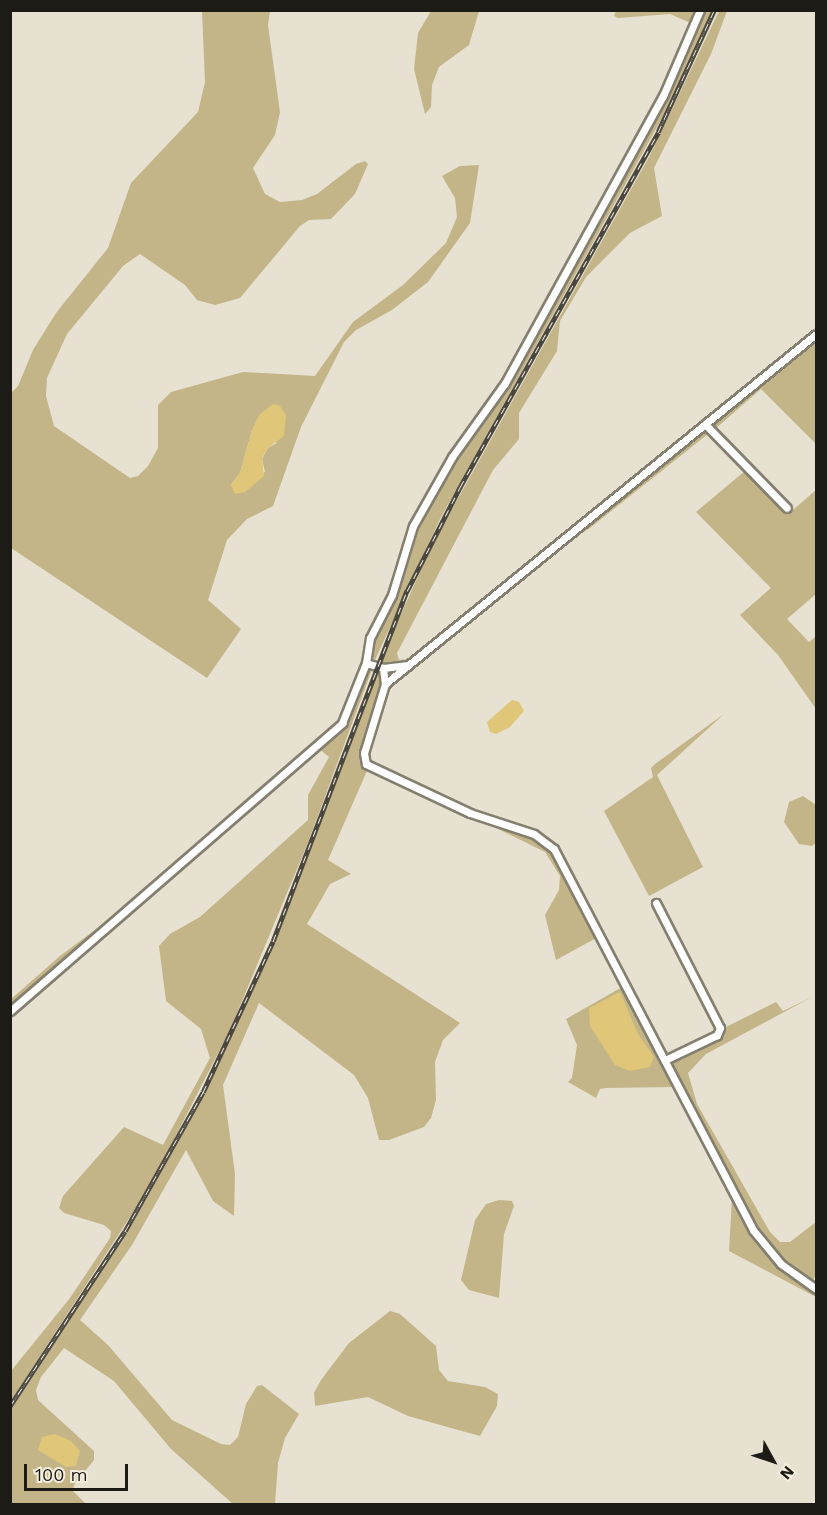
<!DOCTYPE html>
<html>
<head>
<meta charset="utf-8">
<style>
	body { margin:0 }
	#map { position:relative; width:827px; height:1515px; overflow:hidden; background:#e6e1d0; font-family:"Work Sans",sans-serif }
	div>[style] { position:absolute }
	.green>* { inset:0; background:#c4b589 }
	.water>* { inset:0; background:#e0c678 }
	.roads { filter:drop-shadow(2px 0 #847f6f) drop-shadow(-2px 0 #847f6f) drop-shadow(0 2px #847f6f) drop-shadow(0 -2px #847f6f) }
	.street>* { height:7px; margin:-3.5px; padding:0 3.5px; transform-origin:3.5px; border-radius:3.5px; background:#fff }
	.rail>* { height:4.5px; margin-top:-2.25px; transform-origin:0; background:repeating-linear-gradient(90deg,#f4eedd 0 7px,#4a473f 0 14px); box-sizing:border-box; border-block:2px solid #4a473f }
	span { translate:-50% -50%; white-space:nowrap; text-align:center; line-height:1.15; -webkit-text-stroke:4.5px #f4eedd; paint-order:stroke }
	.frame { position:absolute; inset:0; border:12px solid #1d1b15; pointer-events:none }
	.north { position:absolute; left:743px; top:1431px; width:60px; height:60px; -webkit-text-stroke:4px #f4eedd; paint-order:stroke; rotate:130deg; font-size:16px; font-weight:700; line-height:24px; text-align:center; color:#1d1b15 }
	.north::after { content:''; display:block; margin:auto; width:21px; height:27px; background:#1d1b15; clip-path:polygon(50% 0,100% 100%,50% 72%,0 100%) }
	.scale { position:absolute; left:24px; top:1464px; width:104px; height:27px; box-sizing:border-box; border:3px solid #1d1b15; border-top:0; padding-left:8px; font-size:18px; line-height:21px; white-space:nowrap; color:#1d1b15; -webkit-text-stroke:4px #f4eedd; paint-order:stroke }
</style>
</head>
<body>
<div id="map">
	<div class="green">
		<i style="clip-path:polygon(evenodd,202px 11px,270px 11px,268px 25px,280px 112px,275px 135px,253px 168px,265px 194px,280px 202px,302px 200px,317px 194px,356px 164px,365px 161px,368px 164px,355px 194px,331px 219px,309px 220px,300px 226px,240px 298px,215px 305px,197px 300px,185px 285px,140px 254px,123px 266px,67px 334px,47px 378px,46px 396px,54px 426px,130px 478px,138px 476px,148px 466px,158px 448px,158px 405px,171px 392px,243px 372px,315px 376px,353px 322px,403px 285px,446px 243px,457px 217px,455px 198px,442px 176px,460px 166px,479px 165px,470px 223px,428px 282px,392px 310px,356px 330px,344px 342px,301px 427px,273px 506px,247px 519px,227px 540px,208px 600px,241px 629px,207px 678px,11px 548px,10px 394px,18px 386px,33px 350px,56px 313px,108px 248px,131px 183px,198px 112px,205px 82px,202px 11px,252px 430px,277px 443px,268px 448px,262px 459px,265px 472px,231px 485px,240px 473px,252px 430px)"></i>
		<i style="clip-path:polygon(431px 11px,479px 11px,469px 45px,439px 67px,432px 85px,431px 107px,425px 114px,414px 69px,418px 33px)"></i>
		<i style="clip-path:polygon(616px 11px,698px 11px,693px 24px,670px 14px,618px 18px,614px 16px)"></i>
		<i style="clip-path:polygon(702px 11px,712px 11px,677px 91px,440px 519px,375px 660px,370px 656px,373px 637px,394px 597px,410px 538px,452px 461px,483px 419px,654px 119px,685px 59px)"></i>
		<i style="clip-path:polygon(719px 11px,727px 11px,711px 54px,654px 168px,662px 216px,630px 233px,586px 277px,560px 321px,557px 351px,519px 413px,519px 439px,493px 470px,397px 653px,399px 660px,410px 658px,384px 665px,380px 661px,433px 543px,649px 157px)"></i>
		<i style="clip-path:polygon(816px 339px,816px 444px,761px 389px,715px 429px,711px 425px)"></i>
		<i style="clip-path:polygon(704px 430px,708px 434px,590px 528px,550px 553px)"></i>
		<i style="clip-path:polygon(745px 471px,787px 515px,816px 490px,816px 594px,787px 619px,809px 642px,816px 636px,816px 709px,778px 655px,740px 615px,771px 588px,696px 512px)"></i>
		<i style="clip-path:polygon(367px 667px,373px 667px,307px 845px,230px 1030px,150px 1186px,11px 1401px,11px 1371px,70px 1298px,110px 1238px,111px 1231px,104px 1225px,64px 1213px,59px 1208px,63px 1196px,124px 1127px,163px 1145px,210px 1058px,201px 1029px,166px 1001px,159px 946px,170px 934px,200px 917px,308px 820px,308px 795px,329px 757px,318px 748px,349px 717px,361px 674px)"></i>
		<i style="clip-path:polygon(377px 668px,382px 672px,382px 683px,360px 758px,367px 771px,328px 860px,351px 874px,330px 884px,307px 924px,460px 1023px,443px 1040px,435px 1062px,436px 1100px,431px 1118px,424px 1127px,389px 1140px,379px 1140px,368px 1098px,354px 1075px,259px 1003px,223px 1085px,235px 1174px,234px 1216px,213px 1201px,186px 1150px,132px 1245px,80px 1320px,108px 1345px,172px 1420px,221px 1444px,230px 1445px,238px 1437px,246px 1404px,257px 1386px,262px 1385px,299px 1414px,285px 1438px,278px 1463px,275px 1504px,233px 1504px,171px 1449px,114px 1381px,64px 1348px,41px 1377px,36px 1390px,38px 1400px,94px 1451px,94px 1460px,74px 1485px,73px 1491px,86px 1504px,11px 1504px,11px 1410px,134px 1221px,206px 1091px,276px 938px)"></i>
		<i style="clip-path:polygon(724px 714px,657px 775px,703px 867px,649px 896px,604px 811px,653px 777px,651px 768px,655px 764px)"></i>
		<i style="clip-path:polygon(803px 796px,816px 805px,816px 843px,812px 846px,799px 844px,784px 822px,789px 802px)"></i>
		<i style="clip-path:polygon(490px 825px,536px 838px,551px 850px,598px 937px,556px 960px,545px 915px,559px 890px,560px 876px,545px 852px)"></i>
		<i style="clip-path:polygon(131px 903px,11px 1008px,10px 1000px,60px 956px)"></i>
		<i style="clip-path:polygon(624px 986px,674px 1087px,606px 1088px,600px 1089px,596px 1098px,568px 1082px,572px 1078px,577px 1045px,566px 1019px)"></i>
		<i style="clip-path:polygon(812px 997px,706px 1054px,688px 1073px,697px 1104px,770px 1232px,780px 1242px,790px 1242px,816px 1222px,816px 1274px,812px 1283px,781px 1261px,754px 1225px,671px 1063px,723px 1034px,724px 1028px,776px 1002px,783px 1011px)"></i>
		<i style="clip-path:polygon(732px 1198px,767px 1255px,816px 1292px,816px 1297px,729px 1251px)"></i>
		<i style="clip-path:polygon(499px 1200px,512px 1201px,514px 1206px,504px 1234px,499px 1298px,469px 1290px,461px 1280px,475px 1220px,486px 1204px)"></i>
		<i style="clip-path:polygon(390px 1311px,400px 1314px,436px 1346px,439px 1370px,448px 1381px,485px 1387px,498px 1394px,497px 1406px,480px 1436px,408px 1416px,368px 1397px,315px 1406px,314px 1393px,321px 1380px,349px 1343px)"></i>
	</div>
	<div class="water">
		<i style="clip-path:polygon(273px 404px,279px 405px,286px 415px,284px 436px,268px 448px,262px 458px,264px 476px,245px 492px,235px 494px,231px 485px,240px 473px,252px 430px,259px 415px)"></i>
		<i style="clip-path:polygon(512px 700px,519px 702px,524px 711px,510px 727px,496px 734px,490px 732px,487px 722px)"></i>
		<i style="clip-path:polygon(620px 992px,638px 1034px,654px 1057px,650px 1067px,630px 1071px,615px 1065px,590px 1026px,589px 1008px)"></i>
		<i style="clip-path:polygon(55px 1434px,71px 1441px,80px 1451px,76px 1466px,66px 1467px,38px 1450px,42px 1437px)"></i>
	</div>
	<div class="roads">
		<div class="street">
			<i style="left:705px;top:424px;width:117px;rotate:45.7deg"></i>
			<i style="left:366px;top:663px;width:18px;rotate:16deg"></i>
			<i style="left:383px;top:668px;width:23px;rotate:-7deg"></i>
			<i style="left:383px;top:668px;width:16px;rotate:83deg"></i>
			<i style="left:385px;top:684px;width:72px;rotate:106.9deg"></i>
			<i style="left:364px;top:753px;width:11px;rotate:80deg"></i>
			<i style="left:366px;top:764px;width:115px;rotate:25.2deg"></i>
			<i style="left:470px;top:813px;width:67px;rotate:18.2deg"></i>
			<i style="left:534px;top:834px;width:25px;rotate:37deg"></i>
			<i style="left:554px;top:849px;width:430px;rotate:62.4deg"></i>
			<i style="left:753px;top:1230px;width:44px;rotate:50.5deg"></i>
			<i style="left:781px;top:1264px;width:43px;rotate:35.5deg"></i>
			<i style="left:385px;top:684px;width:555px;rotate:-39.08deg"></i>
			<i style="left:656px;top:903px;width:140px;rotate:62.9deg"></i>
			<i style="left:720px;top:1028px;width:8px;rotate:113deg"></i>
			<i style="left:717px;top:1035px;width:58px;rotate:154.3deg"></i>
			<i style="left:10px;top:1011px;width:440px;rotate:-40.9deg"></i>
			<i style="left:342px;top:723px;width:65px;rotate:-68.2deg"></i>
			<i style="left:366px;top:663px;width:25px;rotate:-81deg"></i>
			<i style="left:370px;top:638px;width:48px;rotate:-62.9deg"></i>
			<i style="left:392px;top:595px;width:72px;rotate:-73.1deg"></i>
			<i style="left:413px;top:526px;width:79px;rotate:-60.5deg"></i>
			<i style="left:452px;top:457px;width:91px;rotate:-54.4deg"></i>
			<i style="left:505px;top:383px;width:328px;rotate:-61.2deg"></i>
			<i style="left:663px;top:96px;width:94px;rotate:-66.7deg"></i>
		</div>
	</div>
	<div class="rail">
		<i style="left:10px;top:1406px;width:209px;rotate:-56.7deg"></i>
		<i style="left:125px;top:1231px;width:159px;rotate:-60.7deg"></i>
		<i style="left:203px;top:1092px;width:166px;rotate:-65.1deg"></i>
		<i style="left:273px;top:941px;width:375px;rotate:-69.1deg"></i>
		<i style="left:407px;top:591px;width:117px;rotate:-63deg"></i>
		<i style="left:460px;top:487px;width:406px;rotate:-60.8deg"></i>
		<i style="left:658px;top:132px;width:134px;rotate:-65.3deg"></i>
	</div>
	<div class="frame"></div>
	<div class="north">N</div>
	<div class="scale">100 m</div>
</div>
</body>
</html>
